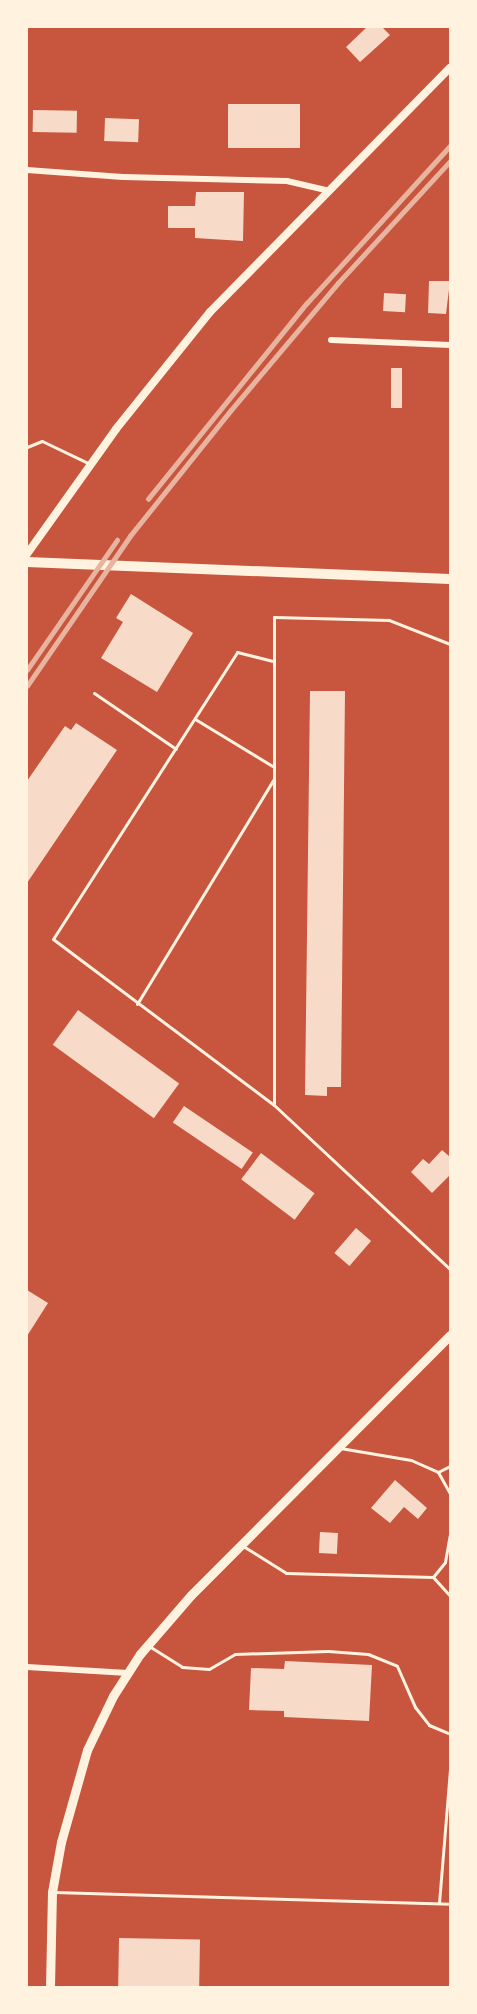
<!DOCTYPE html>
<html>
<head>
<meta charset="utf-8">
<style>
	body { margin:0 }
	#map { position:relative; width:477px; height:2014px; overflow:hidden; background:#c8553d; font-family:"Space Grotesk",sans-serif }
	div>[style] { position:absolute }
	.building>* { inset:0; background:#f7dbc8; transform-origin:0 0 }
	.service>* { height:3px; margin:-1.5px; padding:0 1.5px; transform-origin:1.5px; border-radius:1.5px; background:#fff3e0 }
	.minor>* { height:6px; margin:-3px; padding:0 3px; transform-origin:3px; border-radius:3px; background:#fff3e0 }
	.tertiary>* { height:8px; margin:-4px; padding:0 4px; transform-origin:4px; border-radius:4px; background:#fff3e0 }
	.secondary>* { height:9px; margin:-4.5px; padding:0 4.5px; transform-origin:4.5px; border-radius:4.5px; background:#fff3e0 }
	.primary>* { height:10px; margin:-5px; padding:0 5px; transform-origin:5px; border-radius:5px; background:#fff3e0 }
	.rail>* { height:4.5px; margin:-2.25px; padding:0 2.25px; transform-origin:2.25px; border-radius:2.25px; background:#e9b49f }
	span { translate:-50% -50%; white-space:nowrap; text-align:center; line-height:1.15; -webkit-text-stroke:5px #fff3e0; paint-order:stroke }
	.frame { position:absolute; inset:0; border:28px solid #fff3e0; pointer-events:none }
</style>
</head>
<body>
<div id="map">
	<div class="building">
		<i style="clip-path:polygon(367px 27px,382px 27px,390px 35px,360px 62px,346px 47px)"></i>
		<i style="left:228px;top:104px;width:72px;height:44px"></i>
		<i style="left:33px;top:110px;width:44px;height:22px;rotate:1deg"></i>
		<i style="left:105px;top:118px;width:34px;height:23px;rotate:2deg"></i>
		<i style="clip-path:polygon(196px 192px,244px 192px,243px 241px,195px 238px,195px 228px,168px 228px,168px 206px,195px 206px)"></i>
		<i style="clip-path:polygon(429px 281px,450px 281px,446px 314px,428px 313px)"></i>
		<i style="left:384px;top:293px;width:22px;height:18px;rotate:3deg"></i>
		<i style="left:391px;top:368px;width:11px;height:40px"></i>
		<i style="clip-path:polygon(131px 594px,193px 633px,157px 692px,101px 658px,123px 622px,116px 618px)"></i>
		<i style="clip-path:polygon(310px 691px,345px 691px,341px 1087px,327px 1087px,327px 1096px,305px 1095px)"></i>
		<i style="clip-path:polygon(76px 723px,117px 750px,27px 883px,27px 781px,65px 726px,71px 730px)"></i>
		<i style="left:78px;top:1010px;width:125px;height:43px;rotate:36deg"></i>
		<i style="left:184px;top:1106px;width:83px;height:20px;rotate:34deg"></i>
		<i style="clip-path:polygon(442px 1150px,450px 1157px,450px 1175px,432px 1193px,411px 1172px,423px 1159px,429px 1164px)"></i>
		<i style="left:261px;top:1153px;width:67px;height:33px;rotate:37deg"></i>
		<i style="left:356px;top:1228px;width:20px;height:33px;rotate:41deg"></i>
		<i style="clip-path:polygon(27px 1290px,48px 1303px,27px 1336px)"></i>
		<i style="clip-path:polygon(395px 1480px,427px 1508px,418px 1519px,404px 1507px,390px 1523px,371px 1508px)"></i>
		<i style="left:320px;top:1532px;width:18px;height:21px;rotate:3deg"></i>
		<i style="clip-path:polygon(285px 1661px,372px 1665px,369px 1721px,284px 1717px,284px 1711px,249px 1710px,251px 1668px,284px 1669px)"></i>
		<i style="left:119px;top:1938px;width:81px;height:49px;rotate:1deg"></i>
	</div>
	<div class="service">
		<i style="left:27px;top:447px;width:16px;rotate:-22deg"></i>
		<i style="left:42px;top:441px;width:53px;rotate:25.6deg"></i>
		<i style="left:450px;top:644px;width:66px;rotate:-158.5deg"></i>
		<i style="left:389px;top:620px;width:115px;rotate:-178.5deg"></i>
		<i style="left:274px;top:617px;width:488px;rotate:90deg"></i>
		<i style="left:274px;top:1105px;width:241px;rotate:43deg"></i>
		<i style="left:94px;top:693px;width:99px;rotate:34.3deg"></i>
		<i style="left:195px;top:719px;width:92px;rotate:31.3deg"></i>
		<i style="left:137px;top:1004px;width:262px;rotate:-58.7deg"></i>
		<i style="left:274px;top:1105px;width:276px;rotate:-143.1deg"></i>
		<i style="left:53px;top:939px;width:341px;rotate:-57.3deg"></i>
		<i style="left:237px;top:652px;width:38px;rotate:14deg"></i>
		<i style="left:340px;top:1448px;width:72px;rotate:9.6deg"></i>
		<i style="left:411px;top:1460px;width:30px;rotate:24deg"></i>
		<i style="left:438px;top:1472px;width:25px;rotate:61deg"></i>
		<i style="left:438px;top:1472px;width:13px;rotate:-27deg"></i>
		<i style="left:243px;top:1546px;width:51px;rotate:32.1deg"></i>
		<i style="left:286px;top:1573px;width:147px;rotate:1.6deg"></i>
		<i style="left:433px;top:1577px;width:19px;rotate:-51deg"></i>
		<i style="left:445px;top:1562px;width:27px;rotate:-80deg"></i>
		<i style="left:433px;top:1577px;width:25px;rotate:48deg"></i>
		<i style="left:149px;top:1646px;width:39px;rotate:32deg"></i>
		<i style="left:182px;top:1667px;width:27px;rotate:4deg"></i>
		<i style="left:209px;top:1669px;width:30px;rotate:-30deg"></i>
		<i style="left:235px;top:1654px;width:93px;rotate:-1.8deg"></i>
		<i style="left:328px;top:1651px;width:40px;rotate:4.3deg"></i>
		<i style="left:368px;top:1654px;width:31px;rotate:22deg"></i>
		<i style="left:397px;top:1666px;width:45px;rotate:66.3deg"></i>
		<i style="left:415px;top:1707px;width:23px;rotate:52deg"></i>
		<i style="left:429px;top:1725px;width:23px;rotate:23deg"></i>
		<i style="left:54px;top:1892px;width:396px;rotate:1.7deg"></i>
		<i style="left:439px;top:1903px;width:135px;rotate:-85.3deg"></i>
	</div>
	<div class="minor">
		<i style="left:27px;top:170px;width:96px;rotate:4.2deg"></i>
		<i style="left:123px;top:177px;width:164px;rotate:1.4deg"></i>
		<i style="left:287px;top:181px;width:44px;rotate:13.1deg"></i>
		<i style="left:331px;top:340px;width:119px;rotate:2.4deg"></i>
		<i style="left:27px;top:1667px;width:101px;rotate:3.4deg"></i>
	</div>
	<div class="tertiary">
		<i style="left:27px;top:554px;width:153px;rotate:-54.5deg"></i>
		<i style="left:116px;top:429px;width:150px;rotate:-51.2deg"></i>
		<i style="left:210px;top:312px;width:342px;rotate:-45.5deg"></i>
	</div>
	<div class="secondary">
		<i style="left:50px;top:1987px;width:95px;rotate:-88.8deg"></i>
		<i style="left:52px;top:1892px;width:51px;rotate:-79.8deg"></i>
		<i style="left:61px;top:1842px;width:96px;rotate:-74.2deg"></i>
		<i style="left:87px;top:1750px;width:60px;rotate:-64.3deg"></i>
		<i style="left:113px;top:1696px;width:50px;rotate:-57.3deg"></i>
		<i style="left:140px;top:1654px;width:78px;rotate:-49.2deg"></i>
		<i style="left:191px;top:1595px;width:367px;rotate:-45.1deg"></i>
	</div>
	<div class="primary">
		<i style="left:27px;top:562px;width:423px;rotate:2.3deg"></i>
	</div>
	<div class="rail">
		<i style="left:148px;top:499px;width:252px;rotate:-51deg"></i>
		<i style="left:307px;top:303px;width:212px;rotate:-47.7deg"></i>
		<i style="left:27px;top:670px;width:158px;rotate:-55.3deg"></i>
		<i style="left:27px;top:686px;width:182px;rotate:-55.5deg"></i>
		<i style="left:130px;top:536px;width:161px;rotate:-51.3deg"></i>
		<i style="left:231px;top:410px;width:166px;rotate:-49.9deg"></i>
		<i style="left:338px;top:283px;width:166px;rotate:-47.4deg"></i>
	</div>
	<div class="frame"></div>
</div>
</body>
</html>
